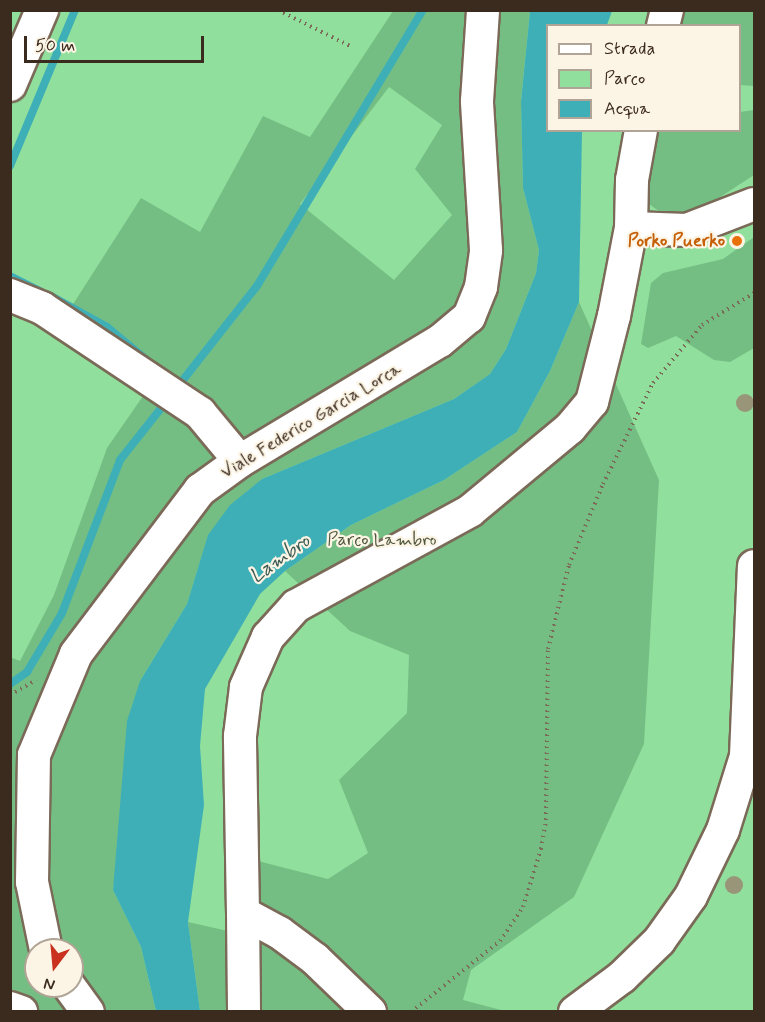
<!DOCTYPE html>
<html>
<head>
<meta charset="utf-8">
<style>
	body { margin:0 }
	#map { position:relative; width:765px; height:1022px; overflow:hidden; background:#f0e1c2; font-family:Mynerve,sans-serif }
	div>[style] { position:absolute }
	.green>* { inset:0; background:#91df9d }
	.forest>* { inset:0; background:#74be84 }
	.water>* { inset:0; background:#3eafb6 }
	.stream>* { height:8px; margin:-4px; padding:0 4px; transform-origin:4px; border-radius:4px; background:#3eafb6 }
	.path>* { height:4px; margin-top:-2px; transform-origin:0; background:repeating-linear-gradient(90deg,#7a6a57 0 1.5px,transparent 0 6px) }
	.roads { filter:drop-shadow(2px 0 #7a6a57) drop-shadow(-2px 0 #7a6a57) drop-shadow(0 2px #7a6a57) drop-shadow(0 -2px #7a6a57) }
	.minor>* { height:32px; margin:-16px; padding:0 16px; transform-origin:16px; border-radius:16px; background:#fff }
	.trees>* { width:18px; height:18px; margin:-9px; border-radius:50%; background:#989579 }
	.dots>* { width:16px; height:16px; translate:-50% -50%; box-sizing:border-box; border:3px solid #fcf5e5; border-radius:50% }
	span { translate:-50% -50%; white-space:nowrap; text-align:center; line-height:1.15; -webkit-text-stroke:4.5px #fcf5e5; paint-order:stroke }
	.food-label { font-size:18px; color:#c56008; font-weight:700 }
	.right { translate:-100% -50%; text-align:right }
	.street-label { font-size:18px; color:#3b2a1e }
	.park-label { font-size:18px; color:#50573e }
	.water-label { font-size:20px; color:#3c5953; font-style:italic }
	.frame { position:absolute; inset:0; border:12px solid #3b2a1e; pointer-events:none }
	.legend { position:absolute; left:546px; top:24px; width:195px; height:108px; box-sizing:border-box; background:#fcf5e5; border:2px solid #afa495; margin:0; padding:8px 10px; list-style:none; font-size:18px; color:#3b2a1e }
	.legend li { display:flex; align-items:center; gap:12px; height:30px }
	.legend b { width:30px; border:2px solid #afa495 }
	.north { position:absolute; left:24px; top:938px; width:60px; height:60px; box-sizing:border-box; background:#fcf5e5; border:2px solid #afa495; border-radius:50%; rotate:196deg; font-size:16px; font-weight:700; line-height:24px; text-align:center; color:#3b2a1e }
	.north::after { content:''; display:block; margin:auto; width:21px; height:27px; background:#c8321e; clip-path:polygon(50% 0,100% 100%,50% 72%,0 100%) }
	.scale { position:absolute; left:24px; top:36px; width:180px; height:27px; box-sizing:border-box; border:3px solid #3b2a1e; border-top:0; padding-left:8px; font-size:18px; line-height:21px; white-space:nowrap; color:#3b2a1e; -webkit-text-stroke:4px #fcf5e5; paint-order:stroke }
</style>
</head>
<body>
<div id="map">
	<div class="green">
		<i style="clip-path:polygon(evenodd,10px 11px,754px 11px,754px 1011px,11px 1011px,10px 11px,548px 26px,740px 26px,740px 130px,548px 130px,548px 26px,10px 11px,36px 950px,72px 950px,72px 986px,36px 986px,36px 950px)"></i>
	</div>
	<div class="forest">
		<i style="clip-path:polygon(evenodd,393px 11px,530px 11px,521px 100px,523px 188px,539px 250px,536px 273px,506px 349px,490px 374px,454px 399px,262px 479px,208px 536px,187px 604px,140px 681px,113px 890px,141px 947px,156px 1011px,11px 1011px,10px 657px,20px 661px,54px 595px,107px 448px,143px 396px,52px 337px,141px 198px,200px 232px,263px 116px,310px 137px,393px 11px,389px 87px,442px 125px,415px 169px,452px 215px,394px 280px,300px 204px,389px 87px,393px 11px,36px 950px,72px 950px,72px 986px,36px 986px,36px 950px)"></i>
		<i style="clip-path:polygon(683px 11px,754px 11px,754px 86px,740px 85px,740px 26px,674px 26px)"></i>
		<i style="clip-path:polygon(754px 110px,754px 175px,708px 205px,667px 217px,642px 199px,654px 131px,740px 130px,740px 112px)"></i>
		<i style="clip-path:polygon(754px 237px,754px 348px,730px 362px,714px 360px,676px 336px,648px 348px,641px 344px,651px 283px,663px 273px,723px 259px)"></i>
		<i style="clip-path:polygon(579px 302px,659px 480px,644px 744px,574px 897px,471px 970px,463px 1000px,505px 1011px,200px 1011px,188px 922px,250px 936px,246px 858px,328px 879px,368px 853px,339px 780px,407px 713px,409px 655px,350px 631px,285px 571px,351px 525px,444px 480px,517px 432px,550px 371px)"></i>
	</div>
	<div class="water">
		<i style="clip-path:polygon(530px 11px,612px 11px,607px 25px,548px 26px,548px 130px,582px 131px,579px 302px,550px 371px,517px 432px,444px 480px,351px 525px,285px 571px,260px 594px,205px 689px,200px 746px,204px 805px,188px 922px,200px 1011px,156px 1011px,141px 947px,113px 890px,127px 721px,140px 681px,187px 604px,208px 535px,230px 505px,262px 479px,454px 399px,490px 374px,506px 349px,536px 273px,539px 250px,523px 188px,521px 101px)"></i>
	</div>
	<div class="stream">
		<i style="left:10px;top:166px;width:169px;rotate:-67.4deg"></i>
		<i style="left:10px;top:276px;width:34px;rotate:27deg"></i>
		<i style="left:51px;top:296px;width:64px;rotate:29deg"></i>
		<i style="left:107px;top:327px;width:53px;rotate:39.7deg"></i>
		<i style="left:176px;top:383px;width:4px;rotate:34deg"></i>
		<i style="left:179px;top:385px;width:126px;rotate:-51.8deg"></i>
		<i style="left:257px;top:286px;width:322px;rotate:-59deg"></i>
		<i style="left:10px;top:684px;width:21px;rotate:-35deg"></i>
		<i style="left:27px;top:672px;width:69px;rotate:-59.3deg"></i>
		<i style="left:62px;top:613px;width:164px;rotate:-69.2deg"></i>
		<i style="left:120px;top:460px;width:74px;rotate:-51.6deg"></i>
	</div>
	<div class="path">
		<i style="left:278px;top:10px;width:80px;rotate:26.6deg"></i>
		<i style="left:10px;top:695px;width:30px;rotate:-30deg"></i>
		<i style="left:411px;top:1012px;width:114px;rotate:-38.6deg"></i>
		<i style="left:500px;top:941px;width:41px;rotate:-55.9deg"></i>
		<i style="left:523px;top:907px;width:61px;rotate:-72.8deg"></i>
		<i style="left:541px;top:849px;width:29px;rotate:-80deg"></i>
		<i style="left:546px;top:820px;width:171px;rotate:-89.3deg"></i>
		<i style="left:548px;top:649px;width:87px;rotate:-76deg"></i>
		<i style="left:569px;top:565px;width:88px;rotate:-67.2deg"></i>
		<i style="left:603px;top:484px;width:113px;rotate:-63.7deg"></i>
		<i style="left:653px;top:383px;width:76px;rotate:-49.8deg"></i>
		<i style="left:702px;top:325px;width:61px;rotate:-31.6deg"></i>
	</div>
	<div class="roads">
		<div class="minor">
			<i style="left:663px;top:26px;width:16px;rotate:-76deg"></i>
			<i style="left:10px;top:85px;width:82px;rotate:-66.9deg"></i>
			<i style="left:631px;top:228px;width:56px;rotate:2deg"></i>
			<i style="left:687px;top:230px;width:72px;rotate:-21.2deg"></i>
			<i style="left:10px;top:295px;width:35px;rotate:22deg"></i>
			<i style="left:42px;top:308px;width:190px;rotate:33.6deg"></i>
			<i style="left:200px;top:413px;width:62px;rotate:50.2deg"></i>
			<i style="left:243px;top:913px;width:99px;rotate:89.4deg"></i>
			<i style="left:46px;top:950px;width:69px;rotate:-101.6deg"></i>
			<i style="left:32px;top:882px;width:127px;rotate:-89.1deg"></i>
			<i style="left:34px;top:755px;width:109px;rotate:-67.4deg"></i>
			<i style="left:76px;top:654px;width:206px;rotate:-52.9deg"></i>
			<i style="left:200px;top:490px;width:49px;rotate:-35.9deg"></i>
			<i style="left:240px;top:461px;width:233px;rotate:-31deg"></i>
			<i style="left:440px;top:341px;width:38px;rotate:-40deg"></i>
			<i style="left:469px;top:317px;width:32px;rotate:-68deg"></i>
			<i style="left:481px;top:287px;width:37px;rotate:-82deg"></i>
			<i style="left:486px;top:250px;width:149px;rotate:-93.5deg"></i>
			<i style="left:477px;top:101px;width:91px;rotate:-86.2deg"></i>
			<i style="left:69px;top:986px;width:32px;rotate:54deg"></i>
			<i style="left:10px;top:1008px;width:12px;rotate:20deg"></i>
			<i style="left:370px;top:1012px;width:76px;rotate:-136.1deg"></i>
			<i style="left:315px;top:959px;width:44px;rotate:-143.4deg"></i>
			<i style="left:280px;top:933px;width:42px;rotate:-151.6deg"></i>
			<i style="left:243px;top:913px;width:177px;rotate:-91deg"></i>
			<i style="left:240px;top:736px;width:49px;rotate:-83deg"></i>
			<i style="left:246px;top:687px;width:55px;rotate:-66.3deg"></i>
			<i style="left:268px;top:637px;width:42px;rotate:-47.9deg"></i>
			<i style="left:296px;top:606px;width:198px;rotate:-28.6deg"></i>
			<i style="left:470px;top:511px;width:130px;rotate:-39.7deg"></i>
			<i style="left:570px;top:428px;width:34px;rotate:-50deg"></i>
			<i style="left:592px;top:402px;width:89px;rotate:-75.7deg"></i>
			<i style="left:614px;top:316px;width:90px;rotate:-79.1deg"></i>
			<i style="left:631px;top:228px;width:48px;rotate:-88.8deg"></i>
			<i style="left:632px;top:180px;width:51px;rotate:-79.8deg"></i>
			<i style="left:575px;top:1012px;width:59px;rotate:-36.7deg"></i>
			<i style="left:622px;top:977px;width:52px;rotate:-44.2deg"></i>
			<i style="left:659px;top:941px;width:55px;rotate:-54.6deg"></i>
			<i style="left:691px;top:896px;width:73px;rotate:-64.1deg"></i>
			<i style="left:723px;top:830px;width:77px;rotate:-72.7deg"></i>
			<i style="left:746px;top:756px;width:190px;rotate:-87.6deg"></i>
		</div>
	</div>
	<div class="trees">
		<i style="left:745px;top:403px"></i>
		<i style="left:734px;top:885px"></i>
	</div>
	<div class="dots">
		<i style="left:737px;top:241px;background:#e8710a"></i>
	</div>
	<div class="food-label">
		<span class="right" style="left:725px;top:241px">Porko Puerko</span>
	</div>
	<div class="street-label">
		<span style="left:311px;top:421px;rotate:-31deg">Viale Federico Garcia Lorca</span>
	</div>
	<div class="park-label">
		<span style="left:382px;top:540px">Parco Lambro</span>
	</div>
	<div class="water-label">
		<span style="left:280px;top:559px;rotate:-36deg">Lambro</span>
	</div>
	<div class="frame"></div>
	<ul class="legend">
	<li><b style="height:8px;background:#fff"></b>Strada</li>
	<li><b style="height:16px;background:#91df9d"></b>Parco</li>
	<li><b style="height:16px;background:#3eafb6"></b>Acqua</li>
	</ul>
	<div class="north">N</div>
	<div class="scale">50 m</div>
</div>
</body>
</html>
